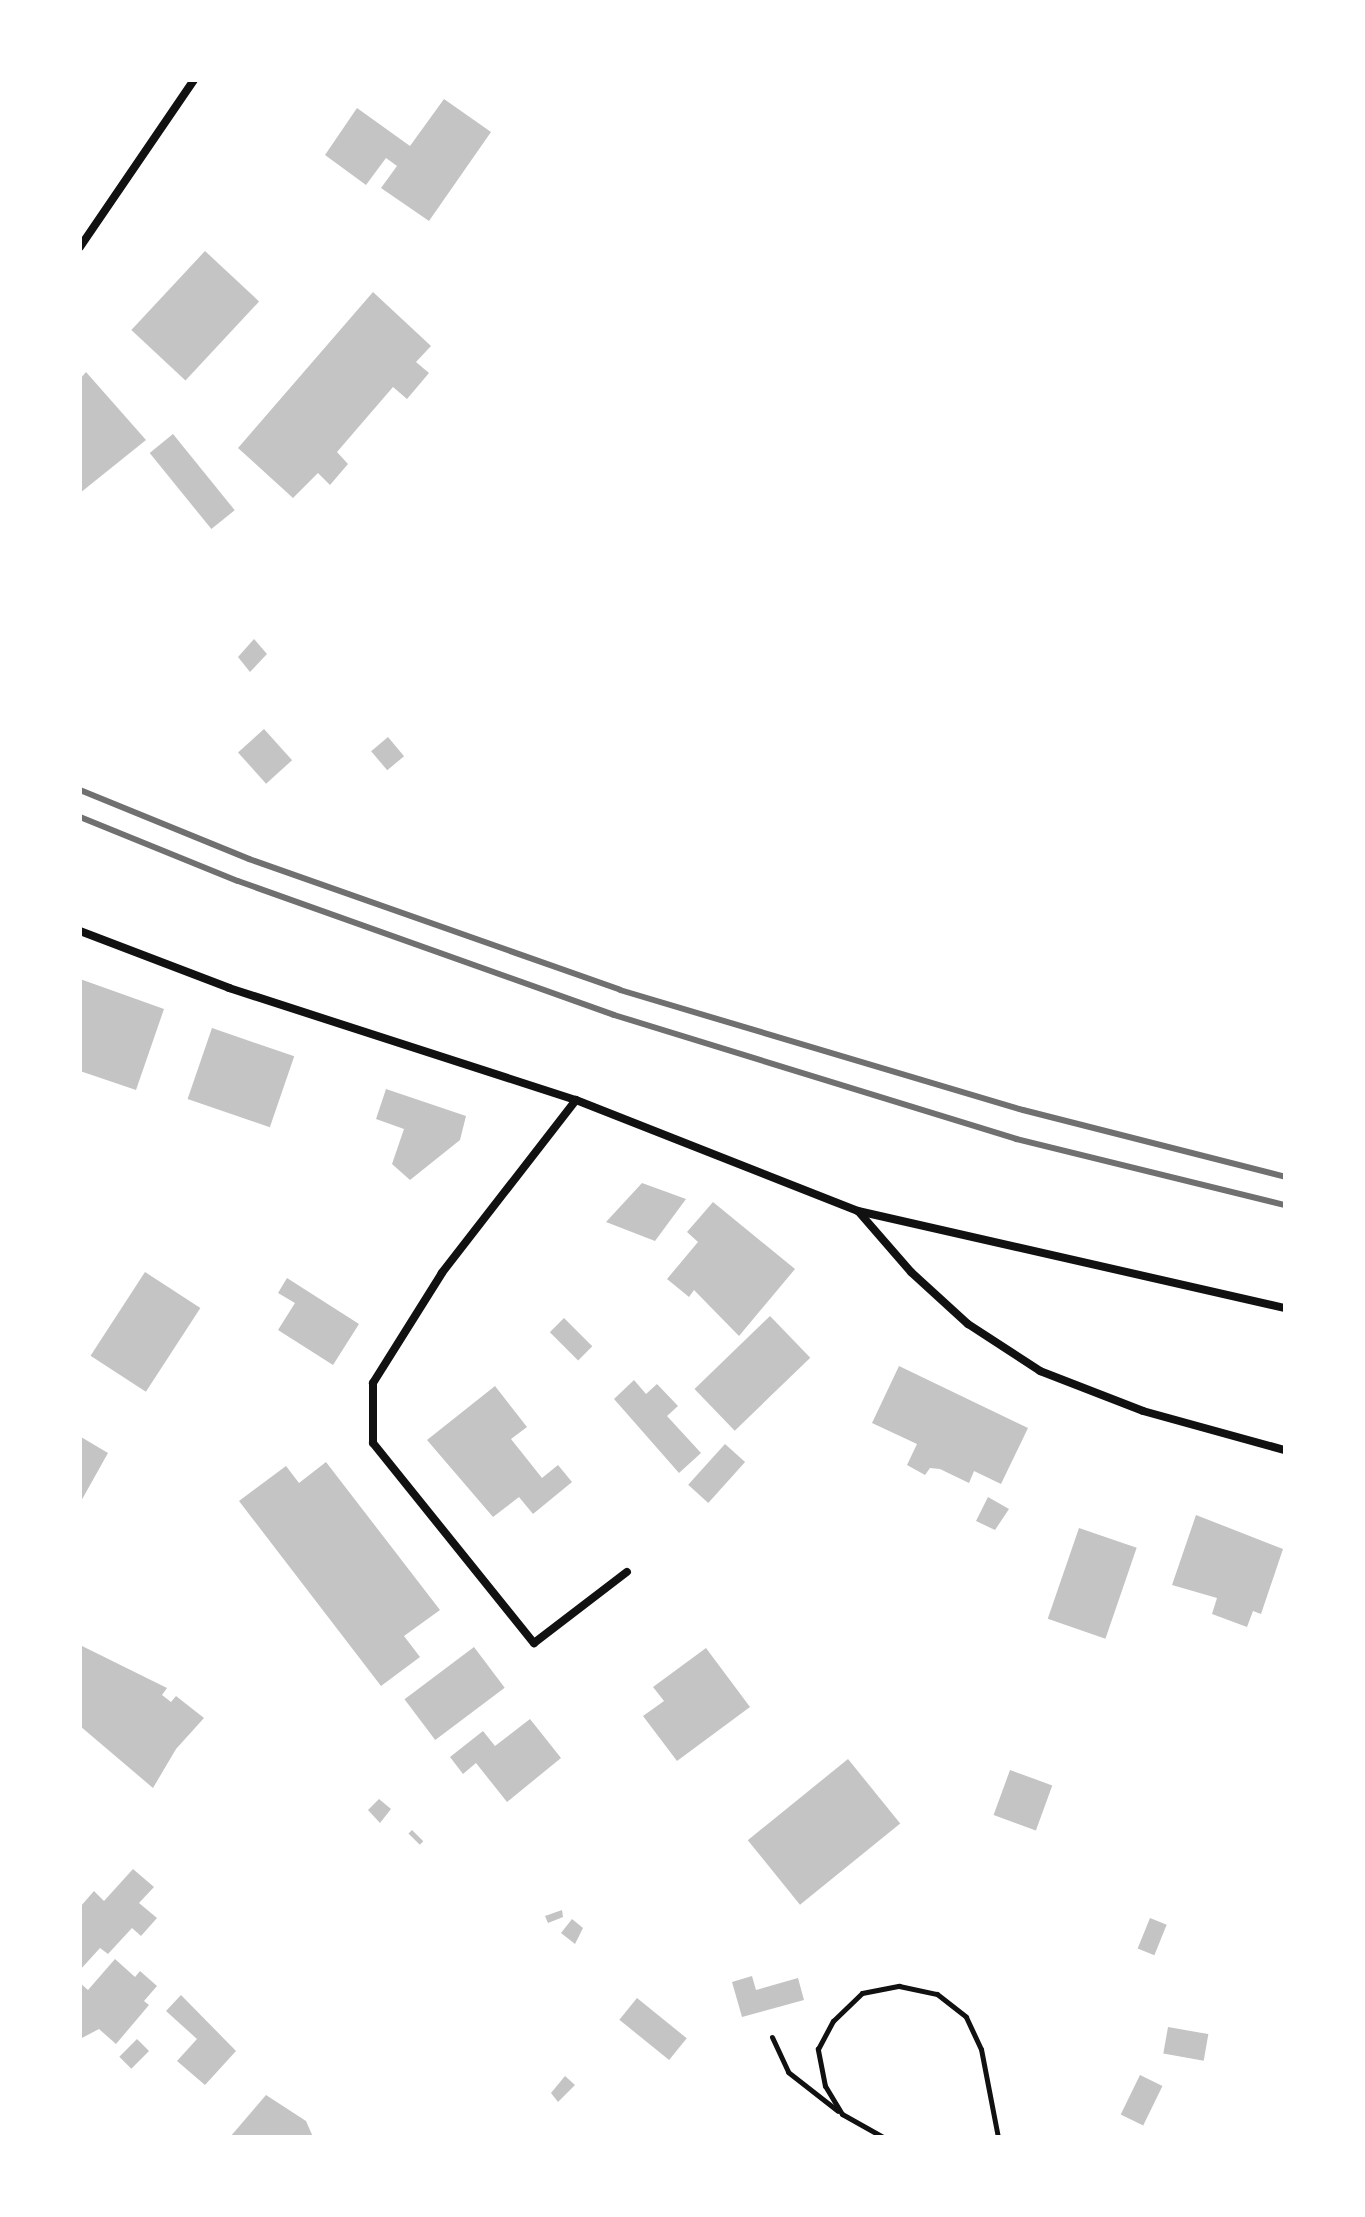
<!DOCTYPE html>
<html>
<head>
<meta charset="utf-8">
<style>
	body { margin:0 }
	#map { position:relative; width:1365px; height:2217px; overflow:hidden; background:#fff; font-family:Ubuntu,sans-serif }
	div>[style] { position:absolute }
	.building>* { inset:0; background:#c4c4c4; transform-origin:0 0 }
	.path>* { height:5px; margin:-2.5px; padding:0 2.5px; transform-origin:2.5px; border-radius:2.5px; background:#111 }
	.minor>* { height:8px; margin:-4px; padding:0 4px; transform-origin:4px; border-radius:4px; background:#111 }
	.rail>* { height:6px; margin:-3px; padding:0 3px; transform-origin:3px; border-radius:3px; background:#707070 }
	span { translate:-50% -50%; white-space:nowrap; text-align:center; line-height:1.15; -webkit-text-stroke:7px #fff; paint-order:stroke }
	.frame { position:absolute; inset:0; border:82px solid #fff; pointer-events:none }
</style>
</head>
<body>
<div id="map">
	<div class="building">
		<i style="clip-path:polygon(444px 99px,491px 132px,429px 221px,381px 188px,397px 166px,386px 158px,366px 185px,325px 155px,357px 108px,410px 146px)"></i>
		<i style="left:205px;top:251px;width:74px;height:108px;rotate:43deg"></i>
		<i style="clip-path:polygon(373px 292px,431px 346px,416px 362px,429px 373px,407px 399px,393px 387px,337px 452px,348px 464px,330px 485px,318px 473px,293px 498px,238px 448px)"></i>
		<i style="clip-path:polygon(86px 372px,146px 440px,80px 493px,80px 379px)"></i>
		<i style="left:173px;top:434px;width:98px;height:30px;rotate:51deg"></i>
		<i style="clip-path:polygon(254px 639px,267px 654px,250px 672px,238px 657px)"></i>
		<i style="left:264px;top:729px;width:42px;height:35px;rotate:48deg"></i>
		<i style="left:388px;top:737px;width:25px;height:22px;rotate:50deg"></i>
		<i style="clip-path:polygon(80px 979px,164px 1009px,136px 1090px,80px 1071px)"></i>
		<i style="left:212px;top:1028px;width:87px;height:75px;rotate:19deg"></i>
		<i style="clip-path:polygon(386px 1089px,466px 1116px,460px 1140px,410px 1180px,392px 1164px,404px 1129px,376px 1119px)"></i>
		<i style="clip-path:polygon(642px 1183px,686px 1199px,655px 1241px,606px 1222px)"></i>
		<i style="clip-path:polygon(713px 1202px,795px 1269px,739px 1336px,694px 1290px,689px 1297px,667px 1279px,698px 1242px,687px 1232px)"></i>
		<i style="left:145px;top:1272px;width:66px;height:100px;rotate:33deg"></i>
		<i style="clip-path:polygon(287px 1278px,359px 1324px,333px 1365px,278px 1330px,295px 1303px,278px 1293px)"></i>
		<i style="left:770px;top:1316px;width:58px;height:105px;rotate:46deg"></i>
		<i style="left:564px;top:1318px;width:40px;height:20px;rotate:45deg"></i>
		<i style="clip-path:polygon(899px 1366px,1028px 1428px,1001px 1484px,974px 1471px,969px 1483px,940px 1469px,930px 1468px,925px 1475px,907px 1465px,917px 1444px,872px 1423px)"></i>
		<i style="clip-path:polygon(634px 1380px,646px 1394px,657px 1384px,678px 1406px,667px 1416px,701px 1453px,679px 1473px,614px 1399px)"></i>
		<i style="clip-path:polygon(495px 1386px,527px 1427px,511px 1439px,542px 1478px,558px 1465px,572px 1482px,533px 1514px,519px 1497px,493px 1517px,427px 1440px)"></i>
		<i style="clip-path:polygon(81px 1437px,108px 1453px,80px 1503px,80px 1439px)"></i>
		<i style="left:725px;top:1444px;width:27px;height:55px;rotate:42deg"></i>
		<i style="clip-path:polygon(326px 1462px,440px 1610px,404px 1636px,420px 1657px,381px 1686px,239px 1501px,286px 1466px,299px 1483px)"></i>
		<i style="clip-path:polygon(988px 1497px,1009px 1509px,995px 1530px,976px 1521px)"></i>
		<i style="clip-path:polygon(1196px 1515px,1283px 1549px,1261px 1614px,1253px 1611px,1247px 1627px,1212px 1614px,1217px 1598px,1172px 1585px)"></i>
		<i style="left:1079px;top:1528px;width:61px;height:96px;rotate:19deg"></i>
		<i style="clip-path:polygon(80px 1645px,167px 1688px,162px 1695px,171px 1702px,176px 1696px,204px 1718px,176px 1749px,153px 1788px,80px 1726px)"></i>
		<i style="left:474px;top:1647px;width:51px;height:87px;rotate:53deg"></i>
		<i style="clip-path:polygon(706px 1648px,750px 1707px,677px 1761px,643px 1716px,664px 1701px,653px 1687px)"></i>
		<i style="clip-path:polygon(530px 1719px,561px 1758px,507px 1802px,476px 1763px,463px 1774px,450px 1757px,483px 1731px,495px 1746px)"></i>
		<i style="left:848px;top:1759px;width:83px;height:129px;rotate:51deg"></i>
		<i style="left:1010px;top:1770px;width:45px;height:48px;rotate:20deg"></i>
		<i style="clip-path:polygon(379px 1799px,391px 1809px,380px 1823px,368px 1810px)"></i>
		<i style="left:412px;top:1830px;width:16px;height:5px;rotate:45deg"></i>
		<i style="clip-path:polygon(133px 1869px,154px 1887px,139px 1903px,157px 1918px,141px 1936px,132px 1928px,108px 1954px,100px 1948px,80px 1970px,80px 1907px,94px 1891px,104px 1901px)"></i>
		<i style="clip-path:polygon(562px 1910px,563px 1917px,548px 1923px,545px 1916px)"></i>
		<i style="left:1150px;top:1918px;width:18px;height:33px;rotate:22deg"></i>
		<i style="clip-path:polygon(572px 1919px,583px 1928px,575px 1944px,561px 1933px)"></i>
		<i style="clip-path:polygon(115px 1959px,135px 1977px,140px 1971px,157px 1986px,144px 2001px,149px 2005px,116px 2044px,99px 2029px,80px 2039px,80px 1983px,88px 1990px)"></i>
		<i style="clip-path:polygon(752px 1976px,756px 1990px,798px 1978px,804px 2000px,742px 2017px,732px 1982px)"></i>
		<i style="clip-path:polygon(181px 1995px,236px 2051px,205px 2085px,177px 2061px,197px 2039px,166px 2011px)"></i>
		<i style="left:637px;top:1998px;width:64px;height:28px;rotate:39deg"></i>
		<i style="left:1168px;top:2027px;width:41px;height:27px;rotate:10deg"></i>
		<i style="left:137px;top:2039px;width:17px;height:25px;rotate:45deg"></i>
		<i style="left:1140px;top:2075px;width:25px;height:44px;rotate:26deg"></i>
		<i style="clip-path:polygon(565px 2076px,575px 2085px,558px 2102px,551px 2093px)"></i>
		<i style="clip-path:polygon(266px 2095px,306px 2121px,313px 2137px,230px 2137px)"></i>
	</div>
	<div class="path">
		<i style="left:772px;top:2037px;width:38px;rotate:65deg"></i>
		<i style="left:788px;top:2072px;width:63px;rotate:38deg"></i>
		<i style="left:883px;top:2137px;width:47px;rotate:-150.7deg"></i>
		<i style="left:842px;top:2114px;width:33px;rotate:-121deg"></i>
		<i style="left:825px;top:2086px;width:38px;rotate:-101deg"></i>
		<i style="left:818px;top:2049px;width:32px;rotate:-62deg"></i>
		<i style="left:833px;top:2021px;width:40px;rotate:-44deg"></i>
		<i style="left:862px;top:1993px;width:38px;rotate:-11deg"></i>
		<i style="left:899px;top:1986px;width:39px;rotate:12deg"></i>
		<i style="left:937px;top:1994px;width:37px;rotate:38deg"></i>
		<i style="left:966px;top:2017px;width:35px;rotate:65deg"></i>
		<i style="left:981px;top:2049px;width:90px;rotate:79.1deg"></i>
	</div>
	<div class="minor">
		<i style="left:80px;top:247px;width:202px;rotate:-55.7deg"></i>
		<i style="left:80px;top:931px;width:160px;rotate:20.9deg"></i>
		<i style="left:229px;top:988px;width:365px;rotate:17.9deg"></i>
		<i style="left:576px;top:1100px;width:303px;rotate:21.5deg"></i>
		<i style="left:858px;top:1211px;width:81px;rotate:49deg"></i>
		<i style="left:911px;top:1272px;width:77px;rotate:42.4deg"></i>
		<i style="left:968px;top:1324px;width:86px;rotate:33.1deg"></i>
		<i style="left:1040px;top:1371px;width:110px;rotate:21.2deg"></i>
		<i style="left:1143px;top:1411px;width:147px;rotate:15.4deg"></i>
		<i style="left:576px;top:1100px;width:219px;rotate:127.8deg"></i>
		<i style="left:442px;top:1273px;width:130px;rotate:122.1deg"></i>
		<i style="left:373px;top:1383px;width:60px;rotate:90deg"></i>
		<i style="left:373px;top:1443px;width:257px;rotate:51.2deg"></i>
		<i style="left:534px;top:1643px;width:117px;rotate:-37.4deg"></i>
		<i style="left:858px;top:1211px;width:438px;rotate:12.8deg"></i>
	</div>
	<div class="rail">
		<i style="left:80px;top:790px;width:183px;rotate:22.2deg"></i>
		<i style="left:249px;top:859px;width:393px;rotate:19.4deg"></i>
		<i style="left:620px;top:990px;width:420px;rotate:16.6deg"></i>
		<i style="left:1023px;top:1110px;width:270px;rotate:14.3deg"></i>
		<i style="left:80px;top:817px;width:170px;rotate:22.1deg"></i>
		<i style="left:238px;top:881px;width:399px;rotate:19.6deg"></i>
		<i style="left:614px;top:1015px;width:421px;rotate:17.1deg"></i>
		<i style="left:1016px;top:1139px;width:277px;rotate:13.8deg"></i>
	</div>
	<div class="frame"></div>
</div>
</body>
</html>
